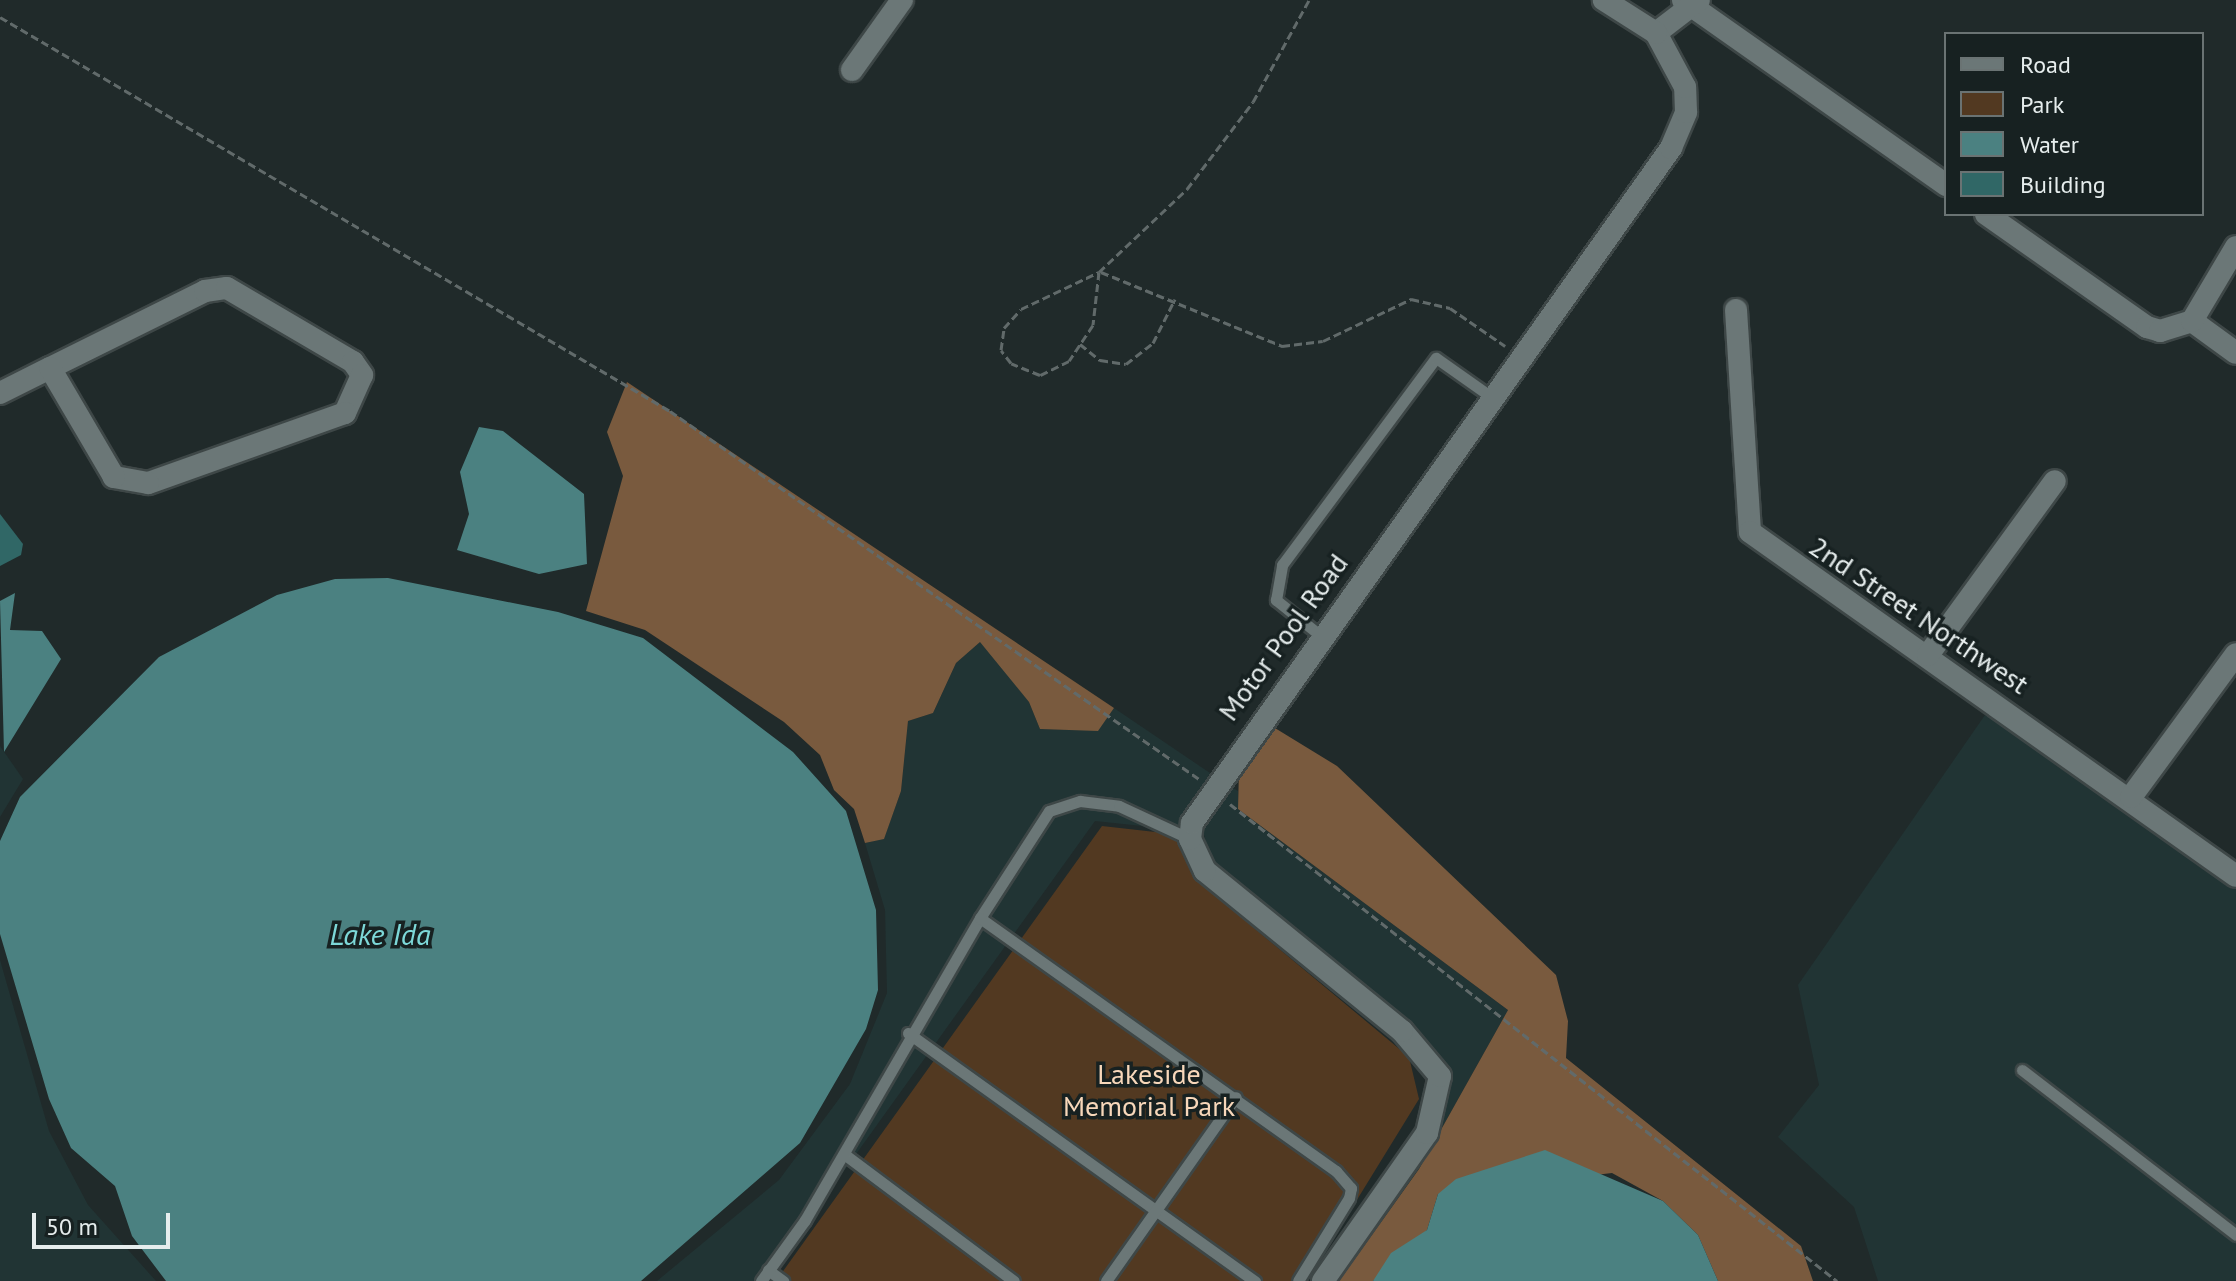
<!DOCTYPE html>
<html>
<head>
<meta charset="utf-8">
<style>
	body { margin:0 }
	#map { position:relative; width:2236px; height:1281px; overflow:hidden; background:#202a2a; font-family:"PT Sans",sans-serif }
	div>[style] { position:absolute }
	.built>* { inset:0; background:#213434 }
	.green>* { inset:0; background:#523921 }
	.forest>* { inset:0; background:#795a3e }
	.water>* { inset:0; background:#4b8181 }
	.building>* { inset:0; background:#306766 }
	.path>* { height:3px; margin-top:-1.5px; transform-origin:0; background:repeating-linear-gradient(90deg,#616a6a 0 8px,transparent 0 12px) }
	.roads { filter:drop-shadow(2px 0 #3e4747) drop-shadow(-2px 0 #3e4747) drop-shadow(0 2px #3e4747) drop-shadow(0 -2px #3e4747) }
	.service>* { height:11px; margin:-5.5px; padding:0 5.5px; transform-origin:5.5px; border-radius:5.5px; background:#6b7777 }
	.minor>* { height:22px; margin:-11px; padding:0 11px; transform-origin:11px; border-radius:11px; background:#6b7777 }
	span { translate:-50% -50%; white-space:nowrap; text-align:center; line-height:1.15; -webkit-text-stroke:7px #172121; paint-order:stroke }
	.street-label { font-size:28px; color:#e6eded }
	.park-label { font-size:28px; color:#f7d7ba }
	.water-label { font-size:30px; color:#7dd8d8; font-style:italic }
	.legend { position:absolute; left:1944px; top:32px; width:260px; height:184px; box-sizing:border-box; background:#172121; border:2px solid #6a7373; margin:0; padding:10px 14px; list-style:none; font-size:24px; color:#e6eded }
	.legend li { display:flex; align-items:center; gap:16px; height:40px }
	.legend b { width:40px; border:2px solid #6a7373 }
	.scale { position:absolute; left:32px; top:1213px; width:138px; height:36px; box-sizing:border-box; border:4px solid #e6eded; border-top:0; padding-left:10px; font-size:24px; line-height:28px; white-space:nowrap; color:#e6eded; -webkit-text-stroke:6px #172121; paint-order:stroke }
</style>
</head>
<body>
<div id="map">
	<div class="built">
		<i style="clip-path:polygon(981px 641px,1029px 702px,1040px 729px,1098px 730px,1114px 708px,1210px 773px,1180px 830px,1095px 821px,765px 1281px,657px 1281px,779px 1180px,850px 1084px,887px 993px,885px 910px,865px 843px,884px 838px,901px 791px,908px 721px,933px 713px,956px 663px)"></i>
		<i style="clip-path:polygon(1985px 715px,2102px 788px,2236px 888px,2236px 1281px,1878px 1281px,1854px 1207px,1778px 1137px,1819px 1085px,1798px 985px)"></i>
		<i style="clip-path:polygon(0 746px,23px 779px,0 817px)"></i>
		<i style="clip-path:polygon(1228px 785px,1238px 791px,1238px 809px,1508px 1010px,1419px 1169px,1339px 1281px,1436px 1139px,1450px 1074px,1408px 1024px,1212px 866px,1202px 827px)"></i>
		<i style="clip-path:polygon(0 960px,49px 1131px,88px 1205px,156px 1281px,0 1281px)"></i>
	</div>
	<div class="green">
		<i style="clip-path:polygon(1102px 826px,1173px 834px,1248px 923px,1409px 1057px,1419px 1099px,1307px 1281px,776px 1281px)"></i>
	</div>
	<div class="forest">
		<i style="clip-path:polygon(627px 382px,1114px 708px,1098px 731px,1040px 729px,1029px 702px,980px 642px,956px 663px,933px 713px,908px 721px,901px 791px,884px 839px,865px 843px,854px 809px,834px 790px,820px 755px,784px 722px,645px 630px,586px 611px,623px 476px,607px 432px)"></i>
		<i style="clip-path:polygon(1270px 725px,1337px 766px,1556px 975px,1568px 1021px,1566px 1058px,1801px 1246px,1813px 1281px,1718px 1281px,1698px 1235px,1663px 1201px,1612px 1173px,1438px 1194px,1427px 1230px,1373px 1281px,1339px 1281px,1419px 1169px,1508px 1010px,1238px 809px,1239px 769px)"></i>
	</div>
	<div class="water">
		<i style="clip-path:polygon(479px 427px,503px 431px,584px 494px,587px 564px,539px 574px,457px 550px,469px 514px,460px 472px)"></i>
		<i style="clip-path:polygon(388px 578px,558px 612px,643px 638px,793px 752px,846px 811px,876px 910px,878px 990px,866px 1029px,800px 1143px,641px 1281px,166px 1281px,132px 1236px,115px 1186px,71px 1148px,49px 1099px,0 934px,0 841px,20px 797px,159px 657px,277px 595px,335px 579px)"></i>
		<i style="clip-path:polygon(15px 593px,10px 630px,42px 631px,61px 659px,4px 752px,0 601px)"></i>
		<i style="clip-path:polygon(1545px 1150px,1663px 1201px,1698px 1235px,1718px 1281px,1373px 1281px,1391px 1253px,1427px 1230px,1438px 1194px,1456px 1179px)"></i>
	</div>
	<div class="building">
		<i style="clip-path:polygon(0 514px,23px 544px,21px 555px,0 566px)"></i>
	</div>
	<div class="path">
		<i style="left:0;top:17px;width:777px;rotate:30.46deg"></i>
		<i style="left:670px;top:411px;width:644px;rotate:34.82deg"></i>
		<i style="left:1099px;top:272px;width:53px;rotate:96.5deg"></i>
		<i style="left:1093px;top:325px;width:43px;rotate:123.7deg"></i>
		<i style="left:1069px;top:361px;width:32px;rotate:154deg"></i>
		<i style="left:1040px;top:375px;width:31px;rotate:-158deg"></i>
		<i style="left:1011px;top:363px;width:16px;rotate:-128deg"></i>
		<i style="left:1001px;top:350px;width:22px;rotate:-82deg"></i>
		<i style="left:1004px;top:328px;width:25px;rotate:-48deg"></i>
		<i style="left:1021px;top:309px;width:86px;rotate:-25.4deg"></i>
		<i style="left:1099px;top:272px;width:121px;rotate:-43.3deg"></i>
		<i style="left:1187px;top:189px;width:109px;rotate:-52.8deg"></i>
		<i style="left:1253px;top:102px;width:116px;rotate:-61.2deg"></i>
		<i style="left:1101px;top:272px;width:196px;rotate:22.2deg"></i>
		<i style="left:1282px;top:346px;width:41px;rotate:-7deg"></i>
		<i style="left:1323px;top:341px;width:98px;rotate:-25.5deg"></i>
		<i style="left:1411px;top:299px;width:40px;rotate:13deg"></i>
		<i style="left:1450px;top:308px;width:67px;rotate:34.6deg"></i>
		<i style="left:1080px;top:344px;width:26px;rotate:39deg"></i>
		<i style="left:1100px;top:360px;width:26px;rotate:9deg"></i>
		<i style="left:1126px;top:364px;width:34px;rotate:-38deg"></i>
		<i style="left:1153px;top:343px;width:49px;rotate:-63.4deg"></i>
		<i style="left:1230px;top:804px;width:772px;rotate:38.16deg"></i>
	</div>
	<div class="roads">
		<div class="service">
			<i style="left:1321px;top:636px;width:58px;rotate:-141.3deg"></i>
			<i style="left:1276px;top:600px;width:36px;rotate:-80deg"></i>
			<i style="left:1282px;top:565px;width:258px;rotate:-53.4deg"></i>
			<i style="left:1436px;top:358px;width:70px;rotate:35.1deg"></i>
			<i style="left:980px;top:918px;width:127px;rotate:-57.2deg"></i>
			<i style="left:1049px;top:811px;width:33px;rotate:-18deg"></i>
			<i style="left:1080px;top:801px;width:39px;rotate:7deg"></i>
			<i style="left:1119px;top:806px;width:78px;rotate:24.9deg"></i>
			<i style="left:908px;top:1033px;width:427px;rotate:35.6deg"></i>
			<i style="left:2022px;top:1070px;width:270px;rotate:37.6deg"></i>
			<i style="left:844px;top:1154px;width:212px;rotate:36.8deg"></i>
			<i style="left:768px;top:1270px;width:19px;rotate:36deg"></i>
			<i style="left:761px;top:1281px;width:75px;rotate:-54.2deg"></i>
			<i style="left:805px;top:1220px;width:349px;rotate:-59.9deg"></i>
			<i style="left:980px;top:918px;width:437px;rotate:35.4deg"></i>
			<i style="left:1336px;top:1171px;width:23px;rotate:49deg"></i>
			<i style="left:1351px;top:1188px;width:10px;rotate:101deg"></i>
			<i style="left:1349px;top:1198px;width:97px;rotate:121.6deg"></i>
			<i style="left:1106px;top:1281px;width:225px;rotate:-54.8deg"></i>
		</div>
		<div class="minor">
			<i style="left:1683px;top:0;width:322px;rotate:35.1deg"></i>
			<i style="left:1656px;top:33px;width:54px;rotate:-37.5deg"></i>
			<i style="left:852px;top:70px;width:86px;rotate:-54.5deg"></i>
			<i style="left:1986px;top:214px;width:197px;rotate:35.1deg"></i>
			<i style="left:2147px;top:327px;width:14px;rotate:17deg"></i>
			<i style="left:2160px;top:331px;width:34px;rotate:-17deg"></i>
			<i style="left:2192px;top:321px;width:54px;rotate:36deg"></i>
			<i style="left:1736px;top:310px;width:222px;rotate:86.4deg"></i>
			<i style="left:1750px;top:532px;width:595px;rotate:35.29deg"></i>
			<i style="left:2192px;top:321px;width:86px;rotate:-59.3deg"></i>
			<i style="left:0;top:393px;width:56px;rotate:-26.6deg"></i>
			<i style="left:50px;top:368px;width:173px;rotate:-26.4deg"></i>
			<i style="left:205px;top:291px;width:22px;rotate:-8deg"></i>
			<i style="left:227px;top:288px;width:146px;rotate:30.4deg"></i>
			<i style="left:353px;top:362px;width:16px;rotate:55deg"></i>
			<i style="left:362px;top:375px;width:42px;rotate:114.1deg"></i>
			<i style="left:345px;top:413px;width:209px;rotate:160.4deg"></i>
			<i style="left:148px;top:483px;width:35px;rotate:-170deg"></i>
			<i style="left:114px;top:477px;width:126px;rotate:-120.4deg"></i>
			<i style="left:1928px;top:655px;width:215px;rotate:-53.9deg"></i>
			<i style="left:2131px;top:797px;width:177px;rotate:-53.7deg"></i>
			<i style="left:1323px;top:1281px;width:181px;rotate:-54.9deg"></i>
			<i style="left:1427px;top:1133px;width:58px;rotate:-77.2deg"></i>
			<i style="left:1440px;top:1076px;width:59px;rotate:-130.2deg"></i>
			<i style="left:1402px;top:1031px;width:254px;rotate:-140.9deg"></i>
			<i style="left:1205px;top:871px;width:35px;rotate:-115deg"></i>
			<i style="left:1190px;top:839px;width:16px;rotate:-83deg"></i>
			<i style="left:1192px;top:823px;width:828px;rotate:-54.64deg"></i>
			<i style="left:1671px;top:148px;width:39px;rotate:-67deg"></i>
			<i style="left:1686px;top:112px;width:25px;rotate:-92deg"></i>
			<i style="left:1685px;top:87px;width:61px;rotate:-118.2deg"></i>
			<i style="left:1656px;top:33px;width:62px;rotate:-147.6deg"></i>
		</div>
	</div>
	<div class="street-label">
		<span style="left:1919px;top:615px;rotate:34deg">2nd Street Northwest</span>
		<span style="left:1283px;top:637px;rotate:-54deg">Motor Pool Road</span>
	</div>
	<div class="park-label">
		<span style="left:1149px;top:1090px">Lakeside<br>Memorial Park</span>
	</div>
	<div class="water-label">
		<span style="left:380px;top:934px">Lake Ida</span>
	</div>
	<ul class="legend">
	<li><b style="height:10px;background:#6b7777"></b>Road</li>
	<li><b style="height:22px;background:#523921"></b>Park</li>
	<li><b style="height:22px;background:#4b8181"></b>Water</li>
	<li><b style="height:22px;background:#306766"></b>Building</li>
	</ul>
	<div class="scale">50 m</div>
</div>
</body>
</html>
